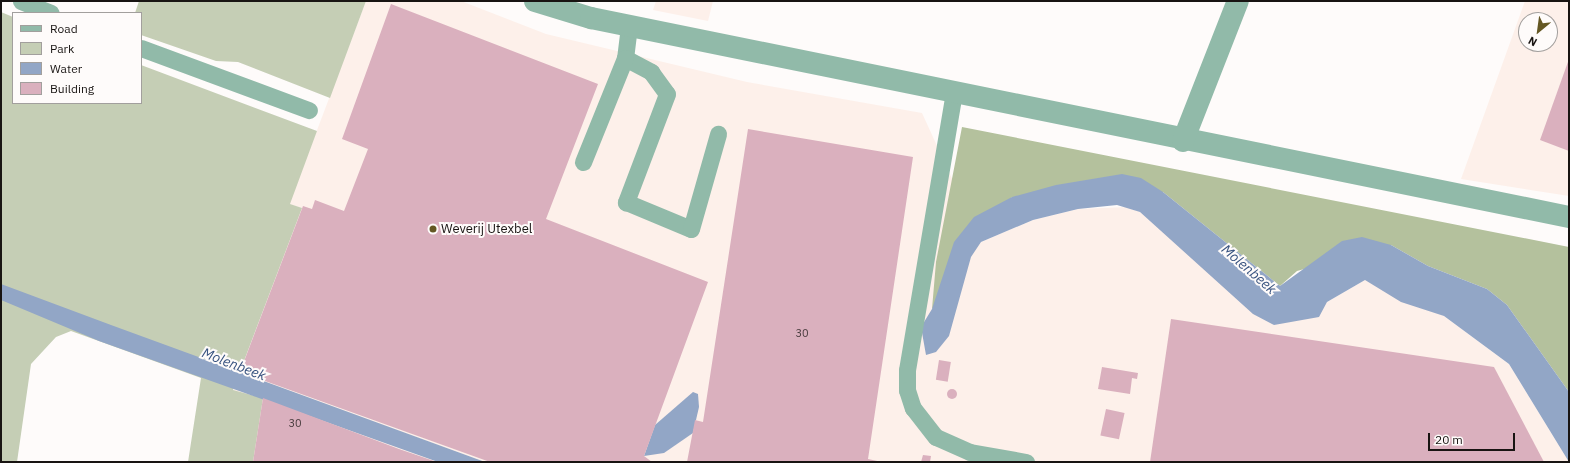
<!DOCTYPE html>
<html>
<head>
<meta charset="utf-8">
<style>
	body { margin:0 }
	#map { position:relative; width:1570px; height:463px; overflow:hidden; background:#fefbfa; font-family:"IBM Plex Sans",sans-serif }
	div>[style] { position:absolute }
	.built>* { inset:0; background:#fdf0ea }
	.green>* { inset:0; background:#c5ceb5 }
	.forest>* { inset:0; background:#b4c19d }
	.water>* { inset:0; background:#92a6c6 }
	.building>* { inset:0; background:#dab0be; transform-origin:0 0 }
	.round { border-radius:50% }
	.lane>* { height:17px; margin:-8.5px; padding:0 8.5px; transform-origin:8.5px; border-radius:8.5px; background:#91baa9 }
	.street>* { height:22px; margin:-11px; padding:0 11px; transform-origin:11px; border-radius:11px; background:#91baa9 }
	.dots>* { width:11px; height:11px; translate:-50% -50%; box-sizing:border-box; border:2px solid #fefbfa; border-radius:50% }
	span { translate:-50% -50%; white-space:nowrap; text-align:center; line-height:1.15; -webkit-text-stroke:4px #fefbfa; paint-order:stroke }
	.number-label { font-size:11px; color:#483b3d }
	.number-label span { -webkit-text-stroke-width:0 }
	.poi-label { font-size:13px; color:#181412 }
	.left { translate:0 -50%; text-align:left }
	.water-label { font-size:14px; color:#37527f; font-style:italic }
	.frame { position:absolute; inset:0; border:2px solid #181412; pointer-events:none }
	.legend { position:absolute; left:12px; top:12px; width:130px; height:92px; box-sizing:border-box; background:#fefbfa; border:1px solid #a29f9d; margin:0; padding:5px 7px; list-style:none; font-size:12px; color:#181412 }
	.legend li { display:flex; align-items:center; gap:8px; height:20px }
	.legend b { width:20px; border:1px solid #a29f9d }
	.north { position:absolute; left:1518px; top:12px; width:40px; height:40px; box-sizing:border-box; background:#fefbfa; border:1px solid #a29f9d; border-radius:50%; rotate:209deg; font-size:11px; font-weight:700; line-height:16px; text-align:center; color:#181412 }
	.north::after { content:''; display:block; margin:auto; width:14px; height:18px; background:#645723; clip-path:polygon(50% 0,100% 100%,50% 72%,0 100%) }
	.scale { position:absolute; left:1428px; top:433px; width:87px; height:18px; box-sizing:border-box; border:2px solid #181412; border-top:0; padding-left:5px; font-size:12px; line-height:14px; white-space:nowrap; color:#181412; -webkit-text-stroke:3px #fefbfa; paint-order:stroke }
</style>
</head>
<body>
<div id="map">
	<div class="built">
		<i style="clip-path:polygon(366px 1px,461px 1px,546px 34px,747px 82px,922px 113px,981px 242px,1033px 220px,1078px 209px,1127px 207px,1140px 212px,1274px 325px,1327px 302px,1365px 280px,1444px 316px,1509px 364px,1569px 462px,253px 462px,233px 391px,301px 208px,289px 204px)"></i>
		<i style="clip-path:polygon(656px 1px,713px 1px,708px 21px,653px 10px)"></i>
		<i style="clip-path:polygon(evenodd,1525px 1px,1569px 1px,1569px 196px,1461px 179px,1525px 1px,1526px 20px,1550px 20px,1550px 44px,1526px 44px,1526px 20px)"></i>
	</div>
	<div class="green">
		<i style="clip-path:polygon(139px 1px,366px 1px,330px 98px,238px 62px,216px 61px,141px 35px,141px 13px,135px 13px)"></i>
		<i style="clip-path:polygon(1px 12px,13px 17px,13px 103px,141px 103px,141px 65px,317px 131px,290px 204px,302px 208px,233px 390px,263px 398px,253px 462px,188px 462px,201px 378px,71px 331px,56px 337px,31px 364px,17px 462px,1px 462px)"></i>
	</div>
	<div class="forest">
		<i style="clip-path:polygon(962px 127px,1569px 247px,1569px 392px,1507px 305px,1487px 289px,1428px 266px,1391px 245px,1297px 271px,1280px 286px,1163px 192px,1012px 197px,932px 309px,936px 262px)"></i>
	</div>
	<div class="water">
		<i style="clip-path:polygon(1122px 174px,1141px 178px,1163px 192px,1280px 286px,1342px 241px,1362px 237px,1391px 245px,1428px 266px,1487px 289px,1507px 305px,1569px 392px,1569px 462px,1509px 364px,1444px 316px,1401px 302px,1365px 280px,1327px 302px,1319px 317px,1274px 325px,1253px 314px,1140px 212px,1117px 205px,1078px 209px,1033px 220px,981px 242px,971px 257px,949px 336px,936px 352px,926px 355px,921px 327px,932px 309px,954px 242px,974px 217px,1012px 197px,1056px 185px)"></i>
		<i style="clip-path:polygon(1px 284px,111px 325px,485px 462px,438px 462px,99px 341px,1px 300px)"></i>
		<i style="clip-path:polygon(693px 392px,698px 394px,699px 407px,693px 433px,664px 453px,644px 456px,655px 425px)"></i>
	</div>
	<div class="building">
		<i style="clip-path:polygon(391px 4px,598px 84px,546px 219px,708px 282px,644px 456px,652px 462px,490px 462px,240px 372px,303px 206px,312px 209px,315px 200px,344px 211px,368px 149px,342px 139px)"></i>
		<i style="clip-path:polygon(1569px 59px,1569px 151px,1540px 140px)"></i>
		<i style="clip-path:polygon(748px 129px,913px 157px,868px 459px,882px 462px,687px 462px,695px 420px,703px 422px)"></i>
		<i style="clip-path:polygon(1171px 319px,1494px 367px,1544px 462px,1150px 462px)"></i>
		<i style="left:939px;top:360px;width:12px;height:20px;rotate:9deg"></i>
		<i style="clip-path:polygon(1102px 367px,1138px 373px,1137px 379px,1132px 378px,1130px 394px,1098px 389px)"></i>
		<i class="round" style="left:947px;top:389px;width:10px;height:10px"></i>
		<i style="clip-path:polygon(263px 398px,399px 449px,437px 462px,253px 462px)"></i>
		<i style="left:1106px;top:409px;width:19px;height:27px;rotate:12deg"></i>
		<i style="clip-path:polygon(923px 455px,931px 456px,930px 462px,921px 462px)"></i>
	</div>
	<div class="lane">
		<i style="left:21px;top:1px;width:32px;rotate:22deg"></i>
		<i style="left:629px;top:26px;width:32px;rotate:97deg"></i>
		<i style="left:625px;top:58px;width:30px;rotate:28deg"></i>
		<i style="left:651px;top:72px;width:27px;rotate:54deg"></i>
		<i style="left:667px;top:94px;width:116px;rotate:110.8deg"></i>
		<i style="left:626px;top:202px;width:70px;rotate:22.6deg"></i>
		<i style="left:691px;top:229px;width:99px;rotate:-74.1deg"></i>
		<i style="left:141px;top:48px;width:179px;rotate:20.3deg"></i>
		<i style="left:954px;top:92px;width:282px;rotate:99.6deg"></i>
		<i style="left:907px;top:370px;width:20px;rotate:90deg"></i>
		<i style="left:907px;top:390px;width:19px;rotate:72deg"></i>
		<i style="left:913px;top:408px;width:37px;rotate:52deg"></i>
		<i style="left:936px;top:437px;width:37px;rotate:24deg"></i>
		<i style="left:970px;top:452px;width:57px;rotate:10.1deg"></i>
		<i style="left:583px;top:162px;width:112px;rotate:-68deg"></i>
	</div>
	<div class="street">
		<i style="left:535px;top:1px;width:59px;rotate:16.9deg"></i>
		<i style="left:591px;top:18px;width:998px;rotate:11.5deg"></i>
		<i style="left:1183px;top:141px;width:150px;rotate:-68.6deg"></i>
	</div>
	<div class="dots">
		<i style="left:433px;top:229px;background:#645723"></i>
	</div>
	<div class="number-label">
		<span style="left:802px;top:333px">30</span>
		<span style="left:295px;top:423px">30</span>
	</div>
	<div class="poi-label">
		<span class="left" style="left:441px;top:229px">Weverij Utexbel</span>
	</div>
	<div class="water-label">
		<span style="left:1249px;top:269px;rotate:41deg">Molenbeek</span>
		<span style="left:234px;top:364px;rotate:21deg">Molenbeek</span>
	</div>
	<div class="frame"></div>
	<ul class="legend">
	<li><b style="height:5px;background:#91baa9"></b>Road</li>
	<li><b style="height:11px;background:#c5ceb5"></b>Park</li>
	<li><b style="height:11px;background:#92a6c6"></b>Water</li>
	<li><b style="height:11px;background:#dab0be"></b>Building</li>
	</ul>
	<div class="north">N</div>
	<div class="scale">20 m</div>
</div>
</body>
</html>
